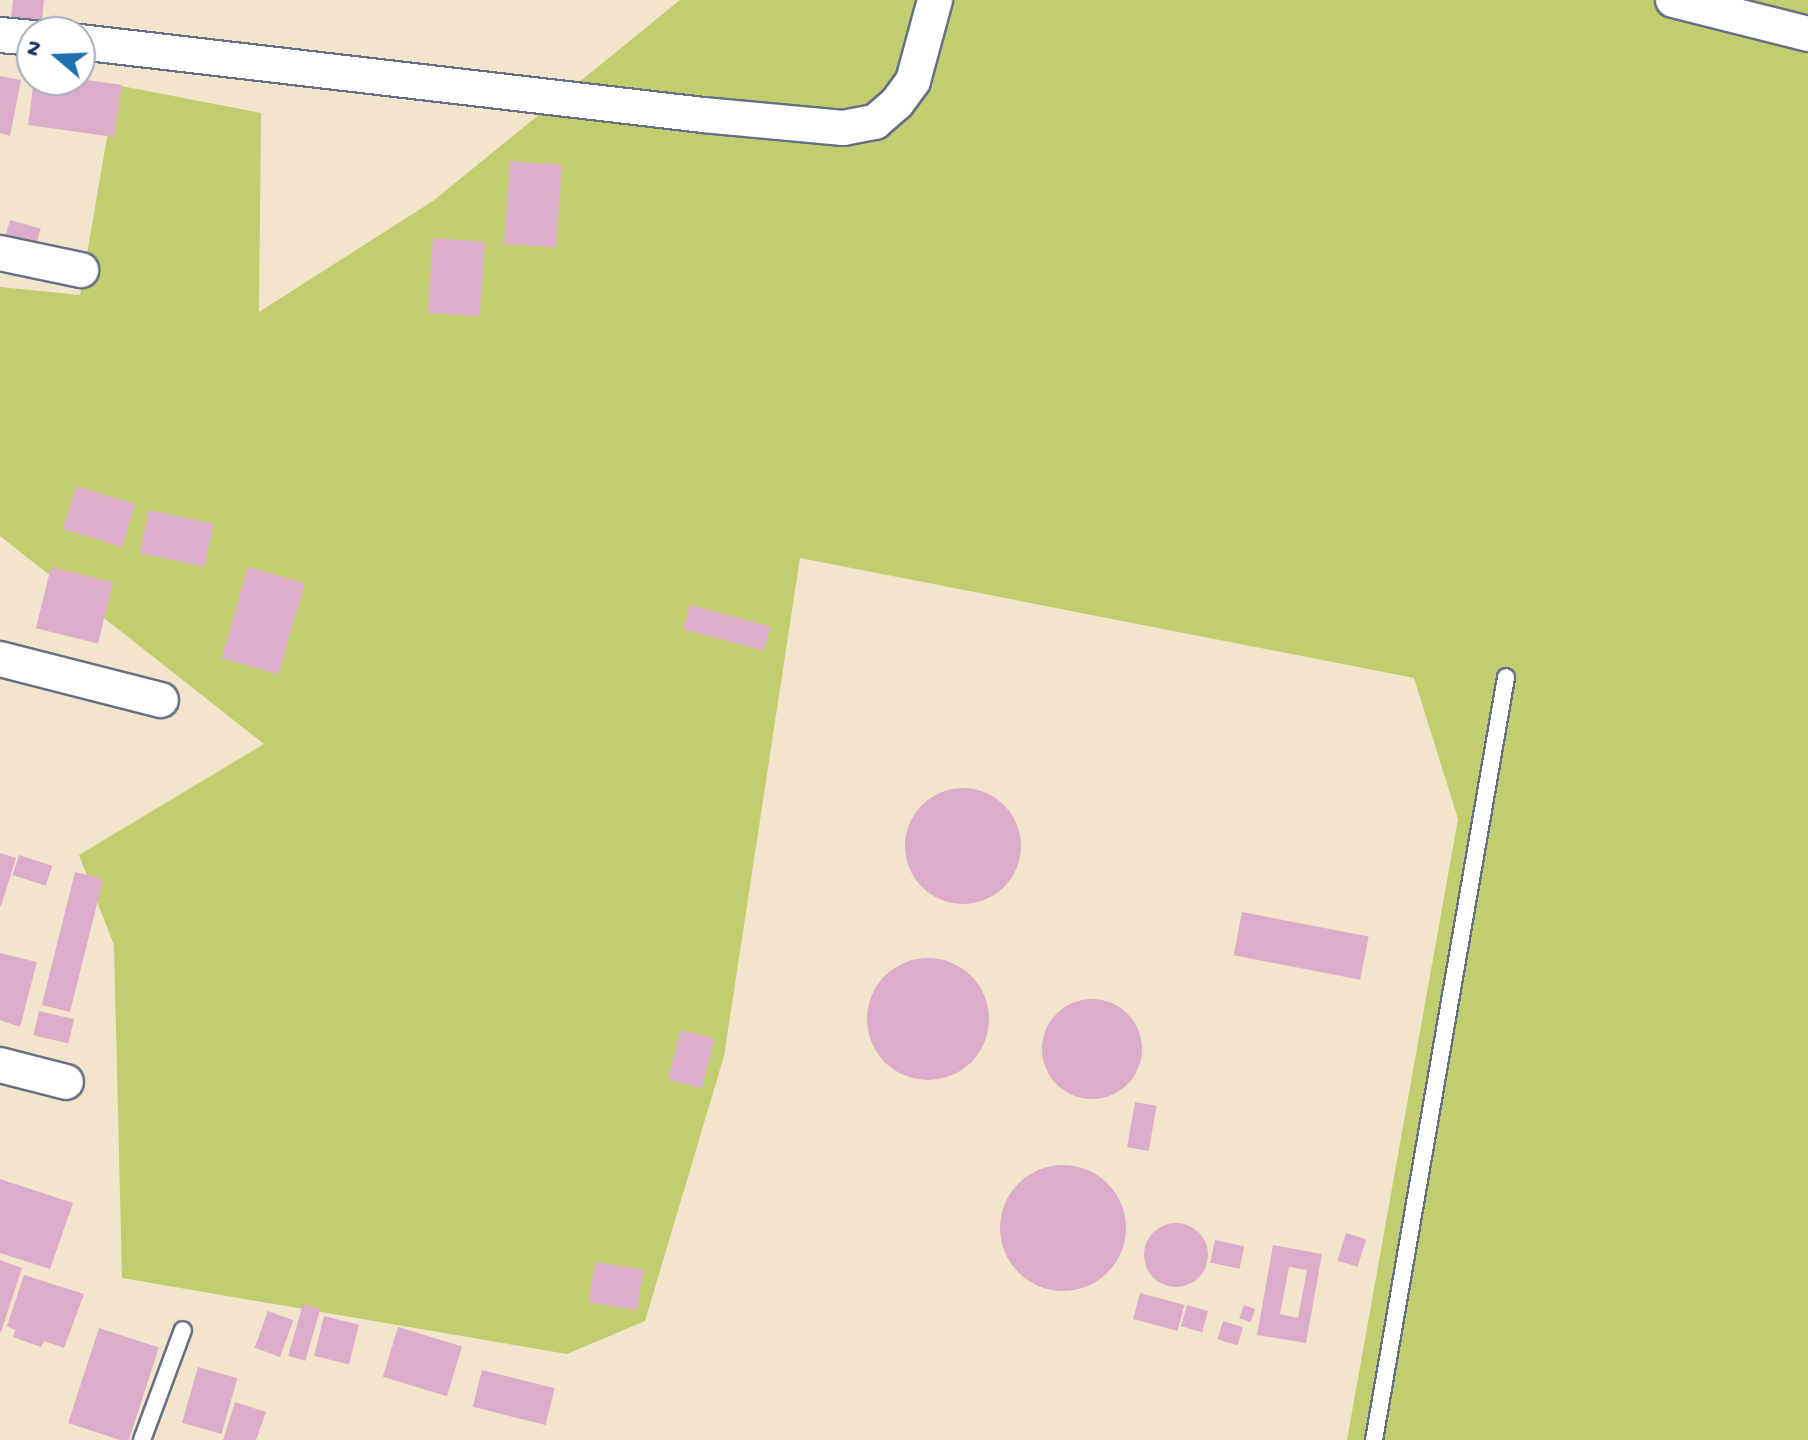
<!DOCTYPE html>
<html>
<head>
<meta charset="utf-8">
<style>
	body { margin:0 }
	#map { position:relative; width:1808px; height:1440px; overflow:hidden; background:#f3e5cb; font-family:"Gochi Hand",sans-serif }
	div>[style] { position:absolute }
	.green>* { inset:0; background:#c1cd6f }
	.building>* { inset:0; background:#dcadcb; transform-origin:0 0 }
	.round { border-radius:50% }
	.roads { filter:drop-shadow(2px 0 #676f84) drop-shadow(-2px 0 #676f84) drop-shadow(0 2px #676f84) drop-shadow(0 -2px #676f84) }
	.service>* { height:16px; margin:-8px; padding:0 8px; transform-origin:8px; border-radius:8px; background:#fff }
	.minor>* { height:34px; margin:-17px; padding:0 17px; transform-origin:17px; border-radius:17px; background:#fff }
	span { translate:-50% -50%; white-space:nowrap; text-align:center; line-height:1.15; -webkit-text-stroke:7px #fff; paint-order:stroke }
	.north { position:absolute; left:16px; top:16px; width:80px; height:80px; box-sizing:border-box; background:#fff; border:2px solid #a4acbf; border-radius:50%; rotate:289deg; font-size:22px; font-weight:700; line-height:32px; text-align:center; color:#1b2f5e }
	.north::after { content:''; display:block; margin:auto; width:28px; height:36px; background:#1f6fb2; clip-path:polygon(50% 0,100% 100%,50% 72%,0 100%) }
</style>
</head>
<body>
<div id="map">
	<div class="green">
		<i style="clip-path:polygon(680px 0,1808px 0,1808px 1440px,1347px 1440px,1458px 819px,1414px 678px,800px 558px,724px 1056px,645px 1321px,567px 1354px,122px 1278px,114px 945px,79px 855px,264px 744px,0 536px,0 287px,80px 295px,116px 85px,261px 113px,259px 312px,433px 201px)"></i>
	</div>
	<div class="building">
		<i style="clip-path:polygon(13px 0,44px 0,42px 22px,11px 18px)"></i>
		<i style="clip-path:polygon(0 76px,21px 80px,10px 136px,0 133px)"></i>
		<i style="clip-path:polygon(80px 79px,122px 85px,114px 137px,28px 125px,34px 80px)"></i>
		<i style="left:510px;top:161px;width:52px;height:83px;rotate:4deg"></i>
		<i style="left:10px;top:220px;width:32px;height:22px;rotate:16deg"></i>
		<i style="left:433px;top:238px;width:52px;height:75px;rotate:4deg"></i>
		<i style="left:76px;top:486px;width:62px;height:45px;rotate:17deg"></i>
		<i style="left:149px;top:510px;width:66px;height:44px;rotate:12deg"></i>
		<i style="left:51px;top:567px;width:64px;height:63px;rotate:14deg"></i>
		<i style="left:248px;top:567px;width:59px;height:95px;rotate:16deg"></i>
		<i style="left:690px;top:605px;width:83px;height:25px;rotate:15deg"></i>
		<i class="round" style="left:905px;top:788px;width:116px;height:116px"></i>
		<i style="clip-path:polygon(0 853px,16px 858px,1px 906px,0 906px)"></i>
		<i style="left:19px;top:855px;width:35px;height:21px;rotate:18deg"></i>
		<i style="left:75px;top:872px;width:29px;height:137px;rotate:14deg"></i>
		<i style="left:1242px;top:912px;width:129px;height:44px;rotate:11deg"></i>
		<i style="clip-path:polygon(0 953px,37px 962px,20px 1027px,0 1020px)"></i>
		<i class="round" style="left:867px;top:958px;width:122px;height:122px"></i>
		<i class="round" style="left:1042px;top:999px;width:100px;height:100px"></i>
		<i style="left:39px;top:1011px;width:36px;height:25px;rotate:13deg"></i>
		<i style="left:681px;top:1030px;width:35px;height:51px;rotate:15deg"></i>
		<i style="left:1135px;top:1102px;width:22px;height:46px;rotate:10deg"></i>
		<i class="round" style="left:1000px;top:1165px;width:126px;height:126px"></i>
		<i style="clip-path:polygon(0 1179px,73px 1203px,50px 1269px,0 1253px)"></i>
		<i class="round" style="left:1144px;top:1223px;width:64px;height:64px"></i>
		<i style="left:1346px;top:1233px;width:21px;height:29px;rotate:17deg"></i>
		<i style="left:1215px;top:1240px;width:30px;height:23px;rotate:12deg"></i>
		<i style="clip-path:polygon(evenodd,1273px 1245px,1322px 1254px,1306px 1343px,1257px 1335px,1273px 1245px,1289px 1267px,1307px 1270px,1298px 1318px,1280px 1314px,1289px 1267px)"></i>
		<i style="clip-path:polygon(0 1260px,22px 1268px,1px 1332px,0 1332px)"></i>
		<i style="left:595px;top:1262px;width:49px;height:41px;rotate:9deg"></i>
		<i style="clip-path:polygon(24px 1275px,84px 1294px,64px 1348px,44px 1341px,41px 1347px,13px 1337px,15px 1330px,7px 1326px)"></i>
		<i style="left:1140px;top:1293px;width:46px;height:27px;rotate:15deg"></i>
		<i style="left:303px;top:1304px;width:18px;height:54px;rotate:16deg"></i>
		<i style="left:1187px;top:1305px;width:22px;height:22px;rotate:16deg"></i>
		<i style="left:1244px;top:1305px;width:12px;height:14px;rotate:20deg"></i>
		<i style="left:268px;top:1311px;width:27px;height:39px;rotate:20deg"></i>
		<i style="left:324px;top:1316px;width:36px;height:41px;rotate:14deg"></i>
		<i style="left:1223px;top:1321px;width:21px;height:19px;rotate:17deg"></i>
		<i style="left:398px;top:1327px;width:67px;height:52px;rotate:17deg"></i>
		<i style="left:99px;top:1328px;width:63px;height:100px;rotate:18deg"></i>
		<i style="left:198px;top:1367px;width:41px;height:58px;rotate:16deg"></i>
		<i style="left:482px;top:1370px;width:75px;height:38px;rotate:14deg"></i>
		<i style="clip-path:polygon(235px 1402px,266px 1412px,256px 1440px,223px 1440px)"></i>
	</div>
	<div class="roads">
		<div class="service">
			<i style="left:142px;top:1440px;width:117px;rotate:-69.6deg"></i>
			<i style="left:1374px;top:1440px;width:774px;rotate:-80.18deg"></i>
		</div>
		<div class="minor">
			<i style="left:1673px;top:0;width:139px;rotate:14.1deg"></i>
			<i style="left:0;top:35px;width:32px;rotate:5deg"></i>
			<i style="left:80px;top:42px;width:627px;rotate:6.68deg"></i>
			<i style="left:703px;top:115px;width:141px;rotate:5.3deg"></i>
			<i style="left:843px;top:128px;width:33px;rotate:-11deg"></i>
			<i style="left:875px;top:122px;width:29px;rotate:-41deg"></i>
			<i style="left:897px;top:103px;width:27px;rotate:-54deg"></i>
			<i style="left:913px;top:81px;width:84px;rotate:-74.8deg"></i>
			<i style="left:0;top:253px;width:83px;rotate:11.9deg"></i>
			<i style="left:0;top:659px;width:166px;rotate:14.3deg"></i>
			<i style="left:0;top:1065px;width:68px;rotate:14.4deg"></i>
		</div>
	</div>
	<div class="north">N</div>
</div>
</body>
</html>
